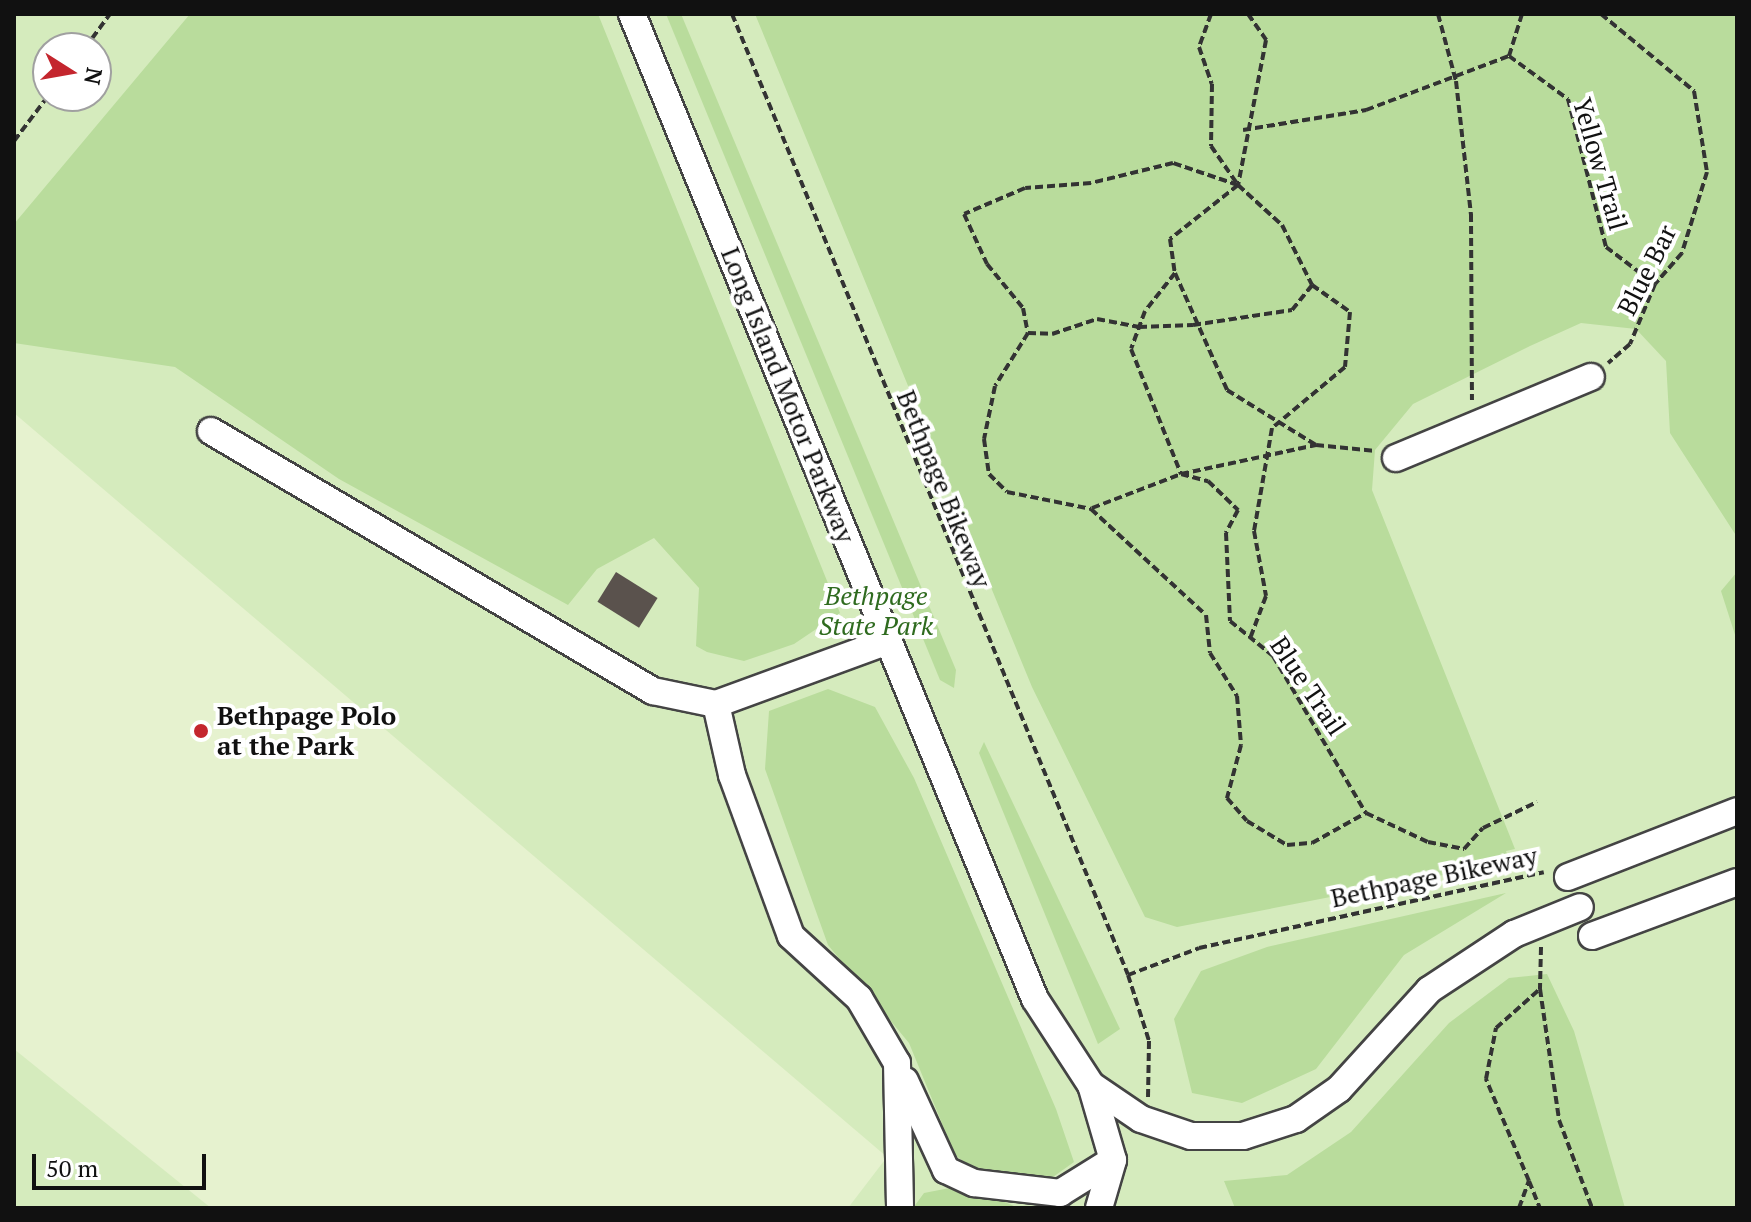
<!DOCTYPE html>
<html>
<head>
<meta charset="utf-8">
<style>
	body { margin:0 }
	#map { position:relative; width:1751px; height:1222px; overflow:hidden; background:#fffdf5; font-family:"PT Serif",serif }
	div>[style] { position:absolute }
	.green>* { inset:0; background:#d5ebbd }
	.forest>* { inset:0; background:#b9dc9c }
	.pitch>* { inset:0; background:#e6f2cf }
	.building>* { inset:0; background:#5a524d; transform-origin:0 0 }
	.path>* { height:4px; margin-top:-2px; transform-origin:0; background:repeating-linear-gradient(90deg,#333 0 8px,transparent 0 12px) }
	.roads { filter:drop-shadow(2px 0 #444) drop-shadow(-2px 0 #444) drop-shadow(0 2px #444) drop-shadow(0 -2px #444) }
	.minor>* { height:26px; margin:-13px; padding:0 13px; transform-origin:13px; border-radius:13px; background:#fff }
	.dots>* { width:22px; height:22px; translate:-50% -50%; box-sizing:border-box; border:4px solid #fff; border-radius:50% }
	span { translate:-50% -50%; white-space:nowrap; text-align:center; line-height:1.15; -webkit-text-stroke:8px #fff; paint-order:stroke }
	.street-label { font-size:26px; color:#111 }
	.park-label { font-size:26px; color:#2f6b1f; font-style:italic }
	.poi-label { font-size:26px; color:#111; font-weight:700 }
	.left { translate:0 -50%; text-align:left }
	.frame { position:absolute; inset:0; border:16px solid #111; pointer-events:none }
	.north { position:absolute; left:32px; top:32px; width:80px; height:80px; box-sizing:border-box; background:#fff; border:2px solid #a0a0a0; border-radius:50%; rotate:101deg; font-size:22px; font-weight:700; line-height:32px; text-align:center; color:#111 }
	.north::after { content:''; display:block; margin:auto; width:28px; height:36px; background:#c4262e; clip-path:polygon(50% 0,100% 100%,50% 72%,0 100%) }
	.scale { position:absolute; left:32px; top:1154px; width:174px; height:36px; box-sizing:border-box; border:4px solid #111; border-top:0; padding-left:10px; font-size:24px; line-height:28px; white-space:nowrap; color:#111; -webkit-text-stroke:6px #fff; paint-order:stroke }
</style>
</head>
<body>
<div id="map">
	<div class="green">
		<i style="clip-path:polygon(evenodd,14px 14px,1737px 14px,1737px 1208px,14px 1208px,14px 14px,48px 48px,96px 48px,96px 96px,48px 96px,48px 48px)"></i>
	</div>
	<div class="forest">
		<i style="clip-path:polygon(190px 14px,598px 14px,840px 613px,794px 644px,744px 661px,707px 652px,696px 646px,699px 588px,654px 538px,597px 569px,568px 605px,339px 479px,175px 367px,14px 343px,14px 224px)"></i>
		<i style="clip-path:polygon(666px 14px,681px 14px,956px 670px,954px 688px,940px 680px)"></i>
		<i style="clip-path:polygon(755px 14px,1737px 14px,1737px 537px,1670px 433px,1666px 361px,1636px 329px,1581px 323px,1530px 346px,1413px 404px,1375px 450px,1372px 490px,1515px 849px,1506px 851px,1510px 862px,1177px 927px,1145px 917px,1032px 687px)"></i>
		<i style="clip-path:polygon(1737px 572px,1737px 641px,1721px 591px)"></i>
		<i style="clip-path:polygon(828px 689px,875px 707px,914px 778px,1056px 1109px,1074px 1162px,1053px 1177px,973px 1169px,955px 1155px,909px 1043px,828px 945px,765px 769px,769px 711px)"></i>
		<i style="clip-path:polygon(984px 742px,1120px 1029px,1098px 1044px,979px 753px)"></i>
		<i style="clip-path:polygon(1506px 893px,1404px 955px,1316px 1069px,1242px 1103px,1192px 1093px,1174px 1019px,1201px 971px,1267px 947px)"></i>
		<i style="clip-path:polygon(1547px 974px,1574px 1031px,1625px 1208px,1235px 1208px,1224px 1181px,1287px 1175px,1351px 1132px,1449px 1023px,1509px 978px)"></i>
		<i style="clip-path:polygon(965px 1185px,1014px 1206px,1022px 1208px,913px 1208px,924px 1193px)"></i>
	</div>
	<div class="pitch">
		<i style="clip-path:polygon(14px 413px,887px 1157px,848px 1208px,211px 1208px,14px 1049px)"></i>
	</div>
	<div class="building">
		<i style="left:616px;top:572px;width:49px;height:35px;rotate:32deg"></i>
	</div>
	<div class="path">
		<i style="left:732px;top:14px;width:1039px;rotate:67.6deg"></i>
		<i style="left:1128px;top:975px;width:69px;rotate:72.3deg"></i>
		<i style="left:1149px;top:1041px;width:56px;rotate:91deg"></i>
		<i style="left:1211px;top:14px;width:35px;rotate:110deg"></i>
		<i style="left:1199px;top:47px;width:39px;rotate:71deg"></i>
		<i style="left:1212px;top:84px;width:62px;rotate:90.9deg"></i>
		<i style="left:1211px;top:146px;width:47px;rotate:55.3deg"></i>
		<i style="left:1238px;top:185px;width:87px;rotate:141.5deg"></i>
		<i style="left:1170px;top:239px;width:34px;rotate:82deg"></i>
		<i style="left:1175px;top:273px;width:48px;rotate:128.3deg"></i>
		<i style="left:1145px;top:311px;width:40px;rotate:110.2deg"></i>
		<i style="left:1131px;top:349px;width:135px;rotate:68.2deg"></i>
		<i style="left:1181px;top:474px;width:28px;rotate:15deg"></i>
		<i style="left:1208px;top:481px;width:42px;rotate:44deg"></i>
		<i style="left:1238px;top:510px;width:26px;rotate:118deg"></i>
		<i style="left:1226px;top:533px;width:88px;rotate:87.4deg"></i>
		<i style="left:1230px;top:621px;width:55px;rotate:39.1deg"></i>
		<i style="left:1273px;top:656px;width:182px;rotate:59.4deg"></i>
		<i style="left:1366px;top:813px;width:68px;rotate:25.1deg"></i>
		<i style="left:1428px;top:842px;width:37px;rotate:11deg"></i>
		<i style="left:1464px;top:849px;width:28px;rotate:-48deg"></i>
		<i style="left:1483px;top:828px;width:60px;rotate:-25.7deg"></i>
		<i style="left:1248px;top:14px;width:32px;rotate:55deg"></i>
		<i style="left:1266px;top:40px;width:148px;rotate:100.9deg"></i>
		<i style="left:1238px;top:185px;width:69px;rotate:-161.3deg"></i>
		<i style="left:1173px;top:163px;width:84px;rotate:166.3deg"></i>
		<i style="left:1091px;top:183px;width:66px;rotate:175.7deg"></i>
		<i style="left:1025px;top:188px;width:66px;rotate:156.9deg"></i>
		<i style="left:964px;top:214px;width:55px;rotate:65.3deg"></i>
		<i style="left:987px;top:264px;width:57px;rotate:50.7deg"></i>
		<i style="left:1023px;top:308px;width:25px;rotate:79deg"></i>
		<i style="left:1028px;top:333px;width:62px;rotate:121.9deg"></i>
		<i style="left:995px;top:386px;width:54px;rotate:101.7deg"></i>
		<i style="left:984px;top:439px;width:35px;rotate:82deg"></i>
		<i style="left:989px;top:474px;width:25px;rotate:45deg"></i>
		<i style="left:1007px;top:492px;width:86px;rotate:11.4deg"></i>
		<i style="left:1091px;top:509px;width:156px;rotate:42.7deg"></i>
		<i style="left:1206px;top:615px;width:38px;rotate:84deg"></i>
		<i style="left:1210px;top:653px;width:51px;rotate:57.9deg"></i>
		<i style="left:1237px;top:696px;width:49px;rotate:85.3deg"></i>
		<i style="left:1241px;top:745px;width:55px;rotate:104.8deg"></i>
		<i style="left:1227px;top:798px;width:30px;rotate:49deg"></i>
		<i style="left:1247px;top:821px;width:47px;rotate:31deg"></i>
		<i style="left:1287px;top:845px;width:25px;rotate:-5deg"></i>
		<i style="left:1312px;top:843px;width:62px;rotate:-29.1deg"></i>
		<i style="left:1438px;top:14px;width:69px;rotate:75deg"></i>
		<i style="left:1456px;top:81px;width:134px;rotate:83.6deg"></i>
		<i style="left:1471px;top:214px;width:186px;rotate:89.7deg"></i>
		<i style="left:1601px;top:14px;width:121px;rotate:39.6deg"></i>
		<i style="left:1694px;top:91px;width:82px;rotate:80.9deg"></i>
		<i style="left:1707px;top:172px;width:85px;rotate:107.2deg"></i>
		<i style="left:1682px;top:253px;width:41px;rotate:131.1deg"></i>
		<i style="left:1655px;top:284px;width:65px;rotate:112.6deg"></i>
		<i style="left:1630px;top:344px;width:29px;rotate:139deg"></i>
		<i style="left:85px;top:48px;width:42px;rotate:-53.7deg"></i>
		<i style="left:1509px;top:56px;width:44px;rotate:-72.8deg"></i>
		<i style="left:1243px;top:130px;width:125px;rotate:-9.2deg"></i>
		<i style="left:1366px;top:110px;width:153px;rotate:-20.7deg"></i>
		<i style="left:1509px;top:56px;width:73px;rotate:36.1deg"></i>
		<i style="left:1568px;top:99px;width:153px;rotate:75.6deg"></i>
		<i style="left:1606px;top:247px;width:61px;rotate:37.1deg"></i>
		<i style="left:14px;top:141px;width:56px;rotate:-52.9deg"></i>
		<i style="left:1238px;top:185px;width:59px;rotate:42.3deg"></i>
		<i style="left:1282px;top:225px;width:67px;rotate:63.4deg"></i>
		<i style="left:1312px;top:285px;width:47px;rotate:35.4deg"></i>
		<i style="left:1350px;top:312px;width:55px;rotate:95.2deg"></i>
		<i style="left:1345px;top:367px;width:95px;rotate:140.1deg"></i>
		<i style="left:1272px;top:428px;width:105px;rotate:99.9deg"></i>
		<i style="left:1254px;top:531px;width:66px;rotate:79.5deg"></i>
		<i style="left:1266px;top:596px;width:43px;rotate:110.6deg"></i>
		<i style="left:1175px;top:273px;width:128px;rotate:66deg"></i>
		<i style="left:1227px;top:390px;width:105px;rotate:31.7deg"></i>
		<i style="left:1028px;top:333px;width:24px;rotate:2deg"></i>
		<i style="left:1052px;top:334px;width:47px;rotate:-18.4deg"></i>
		<i style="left:1097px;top:319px;width:43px;rotate:10.8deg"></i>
		<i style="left:1139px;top:327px;width:54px;rotate:-2.1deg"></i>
		<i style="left:1193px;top:325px;width:100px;rotate:-8.6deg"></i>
		<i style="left:1292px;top:310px;width:32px;rotate:-51deg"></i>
		<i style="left:1092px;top:508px;width:95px;rotate:-20.9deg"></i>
		<i style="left:1181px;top:474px;width:138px;rotate:-12.1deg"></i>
		<i style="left:1316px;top:445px;width:60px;rotate:5.7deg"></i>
		<i style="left:1541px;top:947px;width:42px;rotate:91.4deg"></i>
		<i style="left:1540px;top:989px;width:132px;rotate:81.7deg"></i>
		<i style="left:1559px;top:1120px;width:94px;rotate:69.4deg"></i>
		<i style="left:1128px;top:975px;width:76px;rotate:-20.8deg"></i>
		<i style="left:1199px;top:948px;width:353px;rotate:-12.4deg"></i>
		<i style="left:1529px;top:1181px;width:29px;rotate:68deg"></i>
		<i style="left:1519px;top:1208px;width:29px;rotate:-70deg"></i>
		<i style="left:1529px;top:1181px;width:111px;rotate:-112.9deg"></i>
		<i style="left:1486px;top:1079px;width:52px;rotate:-78.9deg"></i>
		<i style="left:1496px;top:1028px;width:59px;rotate:-41.6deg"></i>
	</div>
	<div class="roads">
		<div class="minor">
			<i style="left:632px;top:14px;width:1064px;rotate:67.75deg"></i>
			<i style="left:1035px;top:999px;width:103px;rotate:56.9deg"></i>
			<i style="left:1091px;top:1085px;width:60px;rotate:34.2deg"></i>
			<i style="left:1141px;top:1119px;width:53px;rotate:18.8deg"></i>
			<i style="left:1191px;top:1136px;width:52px"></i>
			<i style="left:1243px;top:1136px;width:56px;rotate:-17.8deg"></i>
			<i style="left:1296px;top:1119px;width:52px;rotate:-34.9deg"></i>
			<i style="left:1339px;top:1089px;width:134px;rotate:-47.7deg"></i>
			<i style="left:1429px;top:990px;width:102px;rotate:-33.4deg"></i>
			<i style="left:1514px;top:934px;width:71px;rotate:-22.2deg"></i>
			<i style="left:211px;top:431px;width:513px;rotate:30.47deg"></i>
			<i style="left:653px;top:691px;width:64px;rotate:11.7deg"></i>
			<i style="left:716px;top:704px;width:183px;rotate:-20.1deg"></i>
			<i style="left:1396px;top:458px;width:211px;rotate:-22.6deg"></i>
			<i style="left:716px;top:704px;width:73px;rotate:77.3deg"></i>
			<i style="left:732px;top:775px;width:171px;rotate:69.9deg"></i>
			<i style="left:791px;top:936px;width:92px;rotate:42.4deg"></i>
			<i style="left:859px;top:998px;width:75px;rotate:59.7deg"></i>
			<i style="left:897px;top:1063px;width:145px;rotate:88.8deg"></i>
			<i style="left:1568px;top:877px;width:181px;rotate:-21.3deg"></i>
			<i style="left:1592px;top:936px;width:155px;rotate:-20.4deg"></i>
			<i style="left:905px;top:1081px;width:98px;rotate:65.3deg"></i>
			<i style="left:946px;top:1170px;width:31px;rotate:25deg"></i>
			<i style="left:974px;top:1183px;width:87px;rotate:6.6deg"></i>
			<i style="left:1060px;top:1193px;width:62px;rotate:-31.9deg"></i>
			<i style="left:1113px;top:1160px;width:78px;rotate:-106.3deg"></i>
			<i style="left:1099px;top:1208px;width:50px;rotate:-73.7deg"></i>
		</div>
	</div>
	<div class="dots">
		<i style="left:201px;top:731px;background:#c4262e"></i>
	</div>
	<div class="street-label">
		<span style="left:1600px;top:164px;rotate:74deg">Yellow Trail</span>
		<span style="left:1647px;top:270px;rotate:-63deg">Blue Bar</span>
		<span style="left:788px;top:395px;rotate:68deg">Long Island Motor Parkway</span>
		<span style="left:944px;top:489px;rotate:68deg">Bethpage Bikeway</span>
		<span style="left:1308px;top:686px;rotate:56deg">Blue Trail</span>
		<span style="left:1434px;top:877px;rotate:-12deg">Bethpage Bikeway</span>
	</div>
	<div class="park-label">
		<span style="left:876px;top:611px">Bethpage<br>State Park</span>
	</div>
	<div class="poi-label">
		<span class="left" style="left:217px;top:731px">Bethpage Polo<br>at the Park</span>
	</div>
	<div class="frame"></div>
	<div class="north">N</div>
	<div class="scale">50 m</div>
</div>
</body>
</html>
